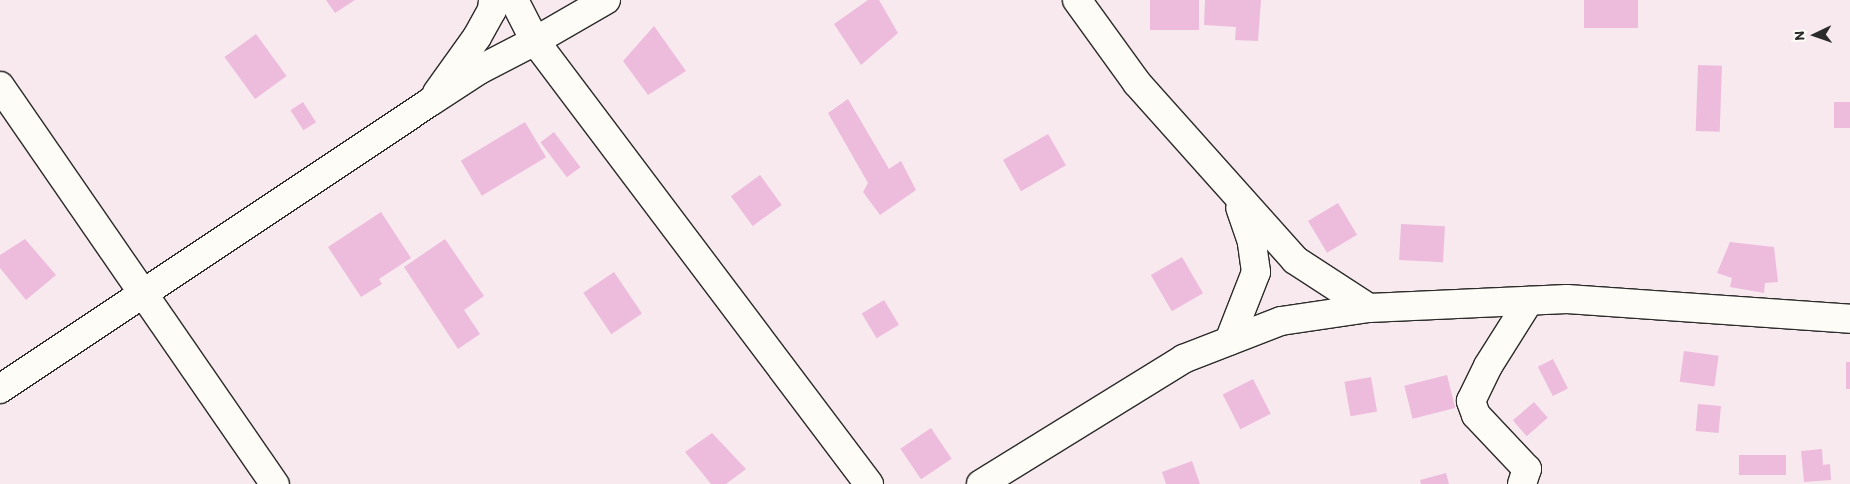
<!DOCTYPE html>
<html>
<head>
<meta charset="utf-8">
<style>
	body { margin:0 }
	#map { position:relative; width:1850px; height:484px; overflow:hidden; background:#f8e9ef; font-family:Itim,sans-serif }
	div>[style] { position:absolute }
	.building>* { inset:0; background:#edbcdd; transform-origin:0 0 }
	.roads { filter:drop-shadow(1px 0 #2b2b2b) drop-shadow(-1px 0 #2b2b2b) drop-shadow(0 1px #2b2b2b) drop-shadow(0 -1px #2b2b2b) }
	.street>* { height:28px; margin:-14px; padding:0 14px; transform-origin:14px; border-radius:14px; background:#fdfcf7 }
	span { translate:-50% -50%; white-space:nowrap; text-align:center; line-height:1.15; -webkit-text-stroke:5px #fdfcf7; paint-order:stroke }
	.north { position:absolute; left:1790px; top:10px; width:50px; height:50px; -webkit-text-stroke:4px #fdfcf7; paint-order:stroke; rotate:267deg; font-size:14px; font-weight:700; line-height:20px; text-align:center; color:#2b2b2b }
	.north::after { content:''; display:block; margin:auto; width:18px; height:22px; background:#2b2b2b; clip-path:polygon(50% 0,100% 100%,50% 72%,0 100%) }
</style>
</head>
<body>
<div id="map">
	<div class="building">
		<i style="clip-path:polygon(326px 0,355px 0,335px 13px)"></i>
		<i style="clip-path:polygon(868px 0,879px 0,898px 33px,861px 65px,834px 24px)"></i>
		<i style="left:1150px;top:0;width:49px;height:30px"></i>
		<i style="clip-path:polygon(1205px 0,1261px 0,1258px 41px,1235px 40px,1236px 27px,1204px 25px)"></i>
		<i style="left:1584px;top:0;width:54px;height:28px"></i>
		<i style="clip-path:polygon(654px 26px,686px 71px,648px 95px,623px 61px)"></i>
		<i style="left:256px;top:34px;width:52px;height:39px;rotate:54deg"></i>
		<i style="left:1698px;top:65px;width:24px;height:66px;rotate:2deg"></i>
		<i style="clip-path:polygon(848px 99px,889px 169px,901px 161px,916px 190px,880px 215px,863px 192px,868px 183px,828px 113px)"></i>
		<i style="left:303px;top:102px;width:24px;height:15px;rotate:57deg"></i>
		<i style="left:1834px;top:102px;width:16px;height:26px"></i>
		<i style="left:525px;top:122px;width:41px;height:75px;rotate:59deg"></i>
		<i style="left:554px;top:132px;width:44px;height:17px;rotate:53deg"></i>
		<i style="left:1048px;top:134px;width:36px;height:52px;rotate:60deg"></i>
		<i style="left:760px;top:175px;width:37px;height:36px;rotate:54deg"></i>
		<i style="left:1338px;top:203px;width:37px;height:35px;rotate:59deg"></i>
		<i style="clip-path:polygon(381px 212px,411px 258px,379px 279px,382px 284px,361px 297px,328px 247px)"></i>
		<i style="left:1401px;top:224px;width:44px;height:36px;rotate:3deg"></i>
		<i style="clip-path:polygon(25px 239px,56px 275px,26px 300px,0 268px,0 255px)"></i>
		<i style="clip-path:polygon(445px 239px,484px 296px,464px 310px,480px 334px,458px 349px,404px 267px)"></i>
		<i style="clip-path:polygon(1730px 242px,1774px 247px,1778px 282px,1765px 283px,1764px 293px,1730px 287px,1732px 278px,1717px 273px)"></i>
		<i style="left:1182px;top:257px;width:42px;height:36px;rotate:60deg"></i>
		<i style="left:614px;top:272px;width:50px;height:37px;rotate:56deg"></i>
		<i style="left:884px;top:300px;width:29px;height:26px;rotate:59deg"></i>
		<i style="left:1684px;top:351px;width:35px;height:31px;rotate:8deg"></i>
		<i style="left:1553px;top:359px;width:33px;height:17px;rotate:63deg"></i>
		<i style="left:1846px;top:362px;width:4px;height:27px"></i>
		<i style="left:1447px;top:375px;width:34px;height:44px;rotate:76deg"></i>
		<i style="left:1371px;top:377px;width:35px;height:27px;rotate:80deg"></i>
		<i style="left:1253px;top:379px;width:39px;height:34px;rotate:63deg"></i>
		<i style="left:1534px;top:402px;width:21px;height:28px;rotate:49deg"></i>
		<i style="left:1698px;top:404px;width:23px;height:27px;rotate:5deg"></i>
		<i style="left:931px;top:428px;width:37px;height:37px;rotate:56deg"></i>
		<i style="clip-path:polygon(712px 433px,746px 469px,726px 484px,711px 484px,685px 452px)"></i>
		<i style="clip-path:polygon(1822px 449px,1823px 465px,1830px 464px,1831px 480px,1804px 482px,1801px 451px)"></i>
		<i style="left:1786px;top:455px;width:20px;height:47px;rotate:90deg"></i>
		<i style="clip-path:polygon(1192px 461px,1200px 484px,1166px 484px,1162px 472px)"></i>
		<i style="clip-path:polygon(1446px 473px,1449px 484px,1421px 484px,1420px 480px)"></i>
	</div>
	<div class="roads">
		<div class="street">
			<i style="left:606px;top:0;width:82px;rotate:150deg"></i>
			<i style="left:535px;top:41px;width:555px;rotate:52.99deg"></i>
			<i style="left:1077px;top:0;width:102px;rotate:54.1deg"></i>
			<i style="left:1137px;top:83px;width:237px;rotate:48.2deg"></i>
			<i style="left:1295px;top:260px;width:88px;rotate:33deg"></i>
			<i style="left:0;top:86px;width:484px;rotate:55.4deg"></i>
			<i style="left:437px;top:93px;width:69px;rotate:-54.5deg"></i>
			<i style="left:477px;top:37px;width:31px;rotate:-61deg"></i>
			<i style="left:492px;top:10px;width:10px;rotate:-84deg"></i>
			<i style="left:1229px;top:341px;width:74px;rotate:-68.6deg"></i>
			<i style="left:1256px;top:272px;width:30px;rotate:-98deg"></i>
			<i style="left:1252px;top:242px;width:36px;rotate:-109deg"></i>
			<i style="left:0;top:389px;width:517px;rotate:-33.72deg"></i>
			<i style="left:430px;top:102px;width:59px;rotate:-33.1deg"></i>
			<i style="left:479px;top:70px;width:63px;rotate:-27.4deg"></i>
			<i style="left:535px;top:41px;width:46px;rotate:-117.1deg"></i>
			<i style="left:981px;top:484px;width:238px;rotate:-31.7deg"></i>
			<i style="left:1183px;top:359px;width:105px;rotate:-21.2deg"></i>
			<i style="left:1281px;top:321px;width:89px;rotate:-8.4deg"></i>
			<i style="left:1369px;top:308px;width:198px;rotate:-2.6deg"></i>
			<i style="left:1567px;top:299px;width:284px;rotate:4deg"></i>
			<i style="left:1522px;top:484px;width:16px;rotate:-72deg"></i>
			<i style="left:1527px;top:469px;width:74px;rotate:-133.4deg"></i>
			<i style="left:1476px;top:415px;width:15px;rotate:-110deg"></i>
			<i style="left:1471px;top:401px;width:39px;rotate:-64deg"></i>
			<i style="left:1488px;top:366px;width:77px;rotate:-57.8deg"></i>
		</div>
	</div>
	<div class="north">N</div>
</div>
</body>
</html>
